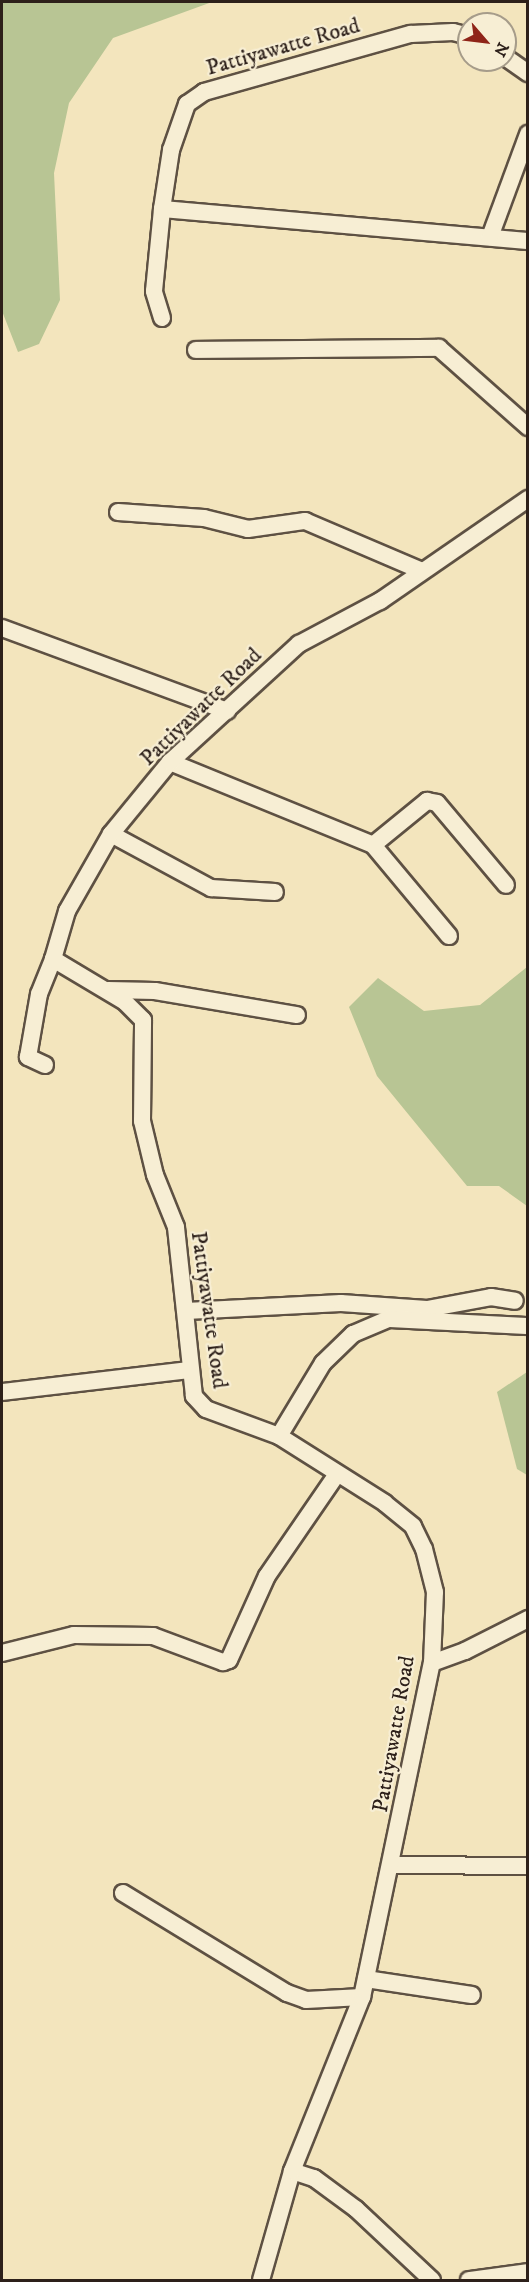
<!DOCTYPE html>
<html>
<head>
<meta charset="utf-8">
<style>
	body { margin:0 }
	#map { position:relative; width:529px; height:2282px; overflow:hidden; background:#f3e5bd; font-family:"IM FELL DW Pica",serif }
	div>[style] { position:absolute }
	.green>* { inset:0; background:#b8c594 }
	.roads { filter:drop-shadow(2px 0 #5e5143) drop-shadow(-2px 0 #5e5143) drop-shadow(0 2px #5e5143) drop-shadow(0 -2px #5e5143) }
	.minor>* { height:16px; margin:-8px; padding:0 8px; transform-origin:8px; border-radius:8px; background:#f7eed4 }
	span { translate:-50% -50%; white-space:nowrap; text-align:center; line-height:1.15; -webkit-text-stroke:4.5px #f7eed4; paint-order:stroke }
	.street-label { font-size:22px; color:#2d201a }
	.frame { position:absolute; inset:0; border:3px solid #2d201a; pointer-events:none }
	.north { position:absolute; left:457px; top:12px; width:60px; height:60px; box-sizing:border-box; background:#f7eed4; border:2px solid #a69c8a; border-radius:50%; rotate:118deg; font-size:16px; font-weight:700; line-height:24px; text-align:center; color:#2d201a }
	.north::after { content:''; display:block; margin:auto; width:21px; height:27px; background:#8f2418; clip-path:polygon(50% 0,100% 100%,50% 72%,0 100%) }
</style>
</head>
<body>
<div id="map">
	<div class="green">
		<i style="clip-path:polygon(2px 2px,212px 2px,113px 38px,69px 103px,54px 173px,60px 300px,39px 344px,18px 352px,2px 311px)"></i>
		<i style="clip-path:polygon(527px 967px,527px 1206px,499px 1186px,467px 1186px,377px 1076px,349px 1007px,378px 978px,424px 1011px,480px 1005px)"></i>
		<i style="clip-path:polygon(527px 1372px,527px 1475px,517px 1469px,497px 1392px)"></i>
	</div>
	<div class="roads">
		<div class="minor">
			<i style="left:505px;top:57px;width:28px;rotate:35deg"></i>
			<i style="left:162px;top:209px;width:367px;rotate:5deg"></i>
			<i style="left:490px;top:237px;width:110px;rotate:-69.7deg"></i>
			<i style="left:162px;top:318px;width:28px;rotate:-107deg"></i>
			<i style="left:154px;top:291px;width:82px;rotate:-84.4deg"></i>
			<i style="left:162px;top:209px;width:60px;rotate:-81.3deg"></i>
			<i style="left:171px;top:150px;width:49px;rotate:-70.8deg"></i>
			<i style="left:187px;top:104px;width:21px;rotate:-35deg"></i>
			<i style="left:204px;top:92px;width:215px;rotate:-15.7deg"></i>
			<i style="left:411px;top:34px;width:42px;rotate:-2.7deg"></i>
			<i style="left:453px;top:32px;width:16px;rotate:14deg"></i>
			<i style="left:196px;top:350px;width:243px;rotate:-0.5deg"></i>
			<i style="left:439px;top:348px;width:119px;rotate:41.6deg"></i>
			<i style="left:118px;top:512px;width:86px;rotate:4deg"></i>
			<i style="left:204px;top:518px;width:45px;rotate:14deg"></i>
			<i style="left:248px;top:529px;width:58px;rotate:-8deg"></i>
			<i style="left:305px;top:521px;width:127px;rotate:23.1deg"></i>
			<i style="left:2px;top:628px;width:240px;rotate:20.2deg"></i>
			<i style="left:170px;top:762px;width:219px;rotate:22.2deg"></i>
			<i style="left:111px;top:834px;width:114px;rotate:28.4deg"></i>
			<i style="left:211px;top:888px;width:64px;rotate:3.6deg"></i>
			<i style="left:449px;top:936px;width:119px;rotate:-129.9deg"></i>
			<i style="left:373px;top:845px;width:70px;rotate:-39.2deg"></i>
			<i style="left:427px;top:801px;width:10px;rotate:11deg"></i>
			<i style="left:437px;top:803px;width:107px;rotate:49.9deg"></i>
			<i style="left:108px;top:990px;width:47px;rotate:1.2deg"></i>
			<i style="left:155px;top:991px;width:144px;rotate:9.6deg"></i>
			<i style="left:45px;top:1065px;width:19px;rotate:-155deg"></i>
			<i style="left:28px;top:1057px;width:64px;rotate:-80.1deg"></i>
			<i style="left:39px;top:994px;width:38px;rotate:-68deg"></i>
			<i style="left:186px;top:1311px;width:155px;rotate:-3deg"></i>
			<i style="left:341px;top:1303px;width:86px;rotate:4deg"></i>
			<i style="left:427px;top:1309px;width:65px;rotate:-10.6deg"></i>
			<i style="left:491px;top:1297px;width:24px;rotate:9deg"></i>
			<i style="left:2px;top:1392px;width:189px;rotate:-6.7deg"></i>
			<i style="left:279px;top:1436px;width:85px;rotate:-58.9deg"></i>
			<i style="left:323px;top:1363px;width:42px;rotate:-44deg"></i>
			<i style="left:353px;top:1334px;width:38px;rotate:-23deg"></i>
			<i style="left:388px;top:1319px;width:140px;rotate:2.9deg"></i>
			<i style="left:2px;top:1653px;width:74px;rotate:-14deg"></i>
			<i style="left:74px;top:1635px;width:79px;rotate:0.7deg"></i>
			<i style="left:153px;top:1636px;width:75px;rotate:20.4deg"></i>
			<i style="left:223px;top:1662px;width:6px;rotate:-18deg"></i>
			<i style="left:229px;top:1660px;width:92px;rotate:-65.7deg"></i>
			<i style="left:267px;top:1576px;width:124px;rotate:-55.5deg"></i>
			<i style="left:432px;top:1663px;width:35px;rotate:-20deg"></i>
			<i style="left:465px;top:1651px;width:71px;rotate:-26.9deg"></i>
			<i style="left:392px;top:1865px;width:136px;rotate:0.4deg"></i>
			<i style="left:123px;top:1893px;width:192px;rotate:31.4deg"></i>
			<i style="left:287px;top:1993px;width:20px;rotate:20deg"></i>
			<i style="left:306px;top:2000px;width:56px;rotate:-3.1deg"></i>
			<i style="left:366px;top:1979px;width:107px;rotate:8.6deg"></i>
			<i style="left:292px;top:2171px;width:23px;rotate:18deg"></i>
			<i style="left:314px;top:2178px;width:52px;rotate:36.4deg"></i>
			<i style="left:356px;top:2209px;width:104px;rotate:43.1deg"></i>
			<i style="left:261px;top:2280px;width:113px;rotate:-74.1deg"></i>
			<i style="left:292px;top:2171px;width:188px;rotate:-68.1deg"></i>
			<i style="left:362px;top:1997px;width:341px;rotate:-78.2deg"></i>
			<i style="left:432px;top:1663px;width:71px;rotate:-87.6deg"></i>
			<i style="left:435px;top:1592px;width:44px;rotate:-104.3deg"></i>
			<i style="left:424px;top:1549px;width:25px;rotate:-116deg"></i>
			<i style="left:413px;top:1526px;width:36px;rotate:-141deg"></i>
			<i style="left:385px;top:1503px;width:125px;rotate:-147.7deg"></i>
			<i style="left:279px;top:1436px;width:78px;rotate:-159.7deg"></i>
			<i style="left:206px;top:1409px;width:18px;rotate:-133deg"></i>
			<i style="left:194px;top:1396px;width:170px;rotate:-96.1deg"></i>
			<i style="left:176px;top:1227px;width:56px;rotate:-112deg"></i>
			<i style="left:155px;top:1175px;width:56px;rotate:-103.5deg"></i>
			<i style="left:142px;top:1121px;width:101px;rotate:-89.4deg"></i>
			<i style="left:143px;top:1020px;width:25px;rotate:-135deg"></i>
			<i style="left:125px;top:1002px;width:84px;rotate:-149.2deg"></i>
			<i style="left:53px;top:959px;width:50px;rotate:-73.7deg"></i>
			<i style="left:67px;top:911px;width:89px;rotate:-60.3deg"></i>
			<i style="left:111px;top:834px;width:93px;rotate:-50.7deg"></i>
			<i style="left:170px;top:762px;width:175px;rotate:-42.5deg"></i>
			<i style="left:299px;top:644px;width:92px;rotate:-28deg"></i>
			<i style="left:380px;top:601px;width:180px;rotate:-34.6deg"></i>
			<i style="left:469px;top:2280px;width:60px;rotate:-7.7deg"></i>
		</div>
	</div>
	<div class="street-label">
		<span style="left:283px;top:47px;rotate:-16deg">Pattiyawatte Road</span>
		<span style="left:201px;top:707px;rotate:-44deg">Pattiyawatte Road</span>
		<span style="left:209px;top:1310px;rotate:82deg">Pattiyawatte Road</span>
		<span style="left:394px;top:1734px;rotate:-80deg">Pattiyawatte Road</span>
	</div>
	<div class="frame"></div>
	<div class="north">N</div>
</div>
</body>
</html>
